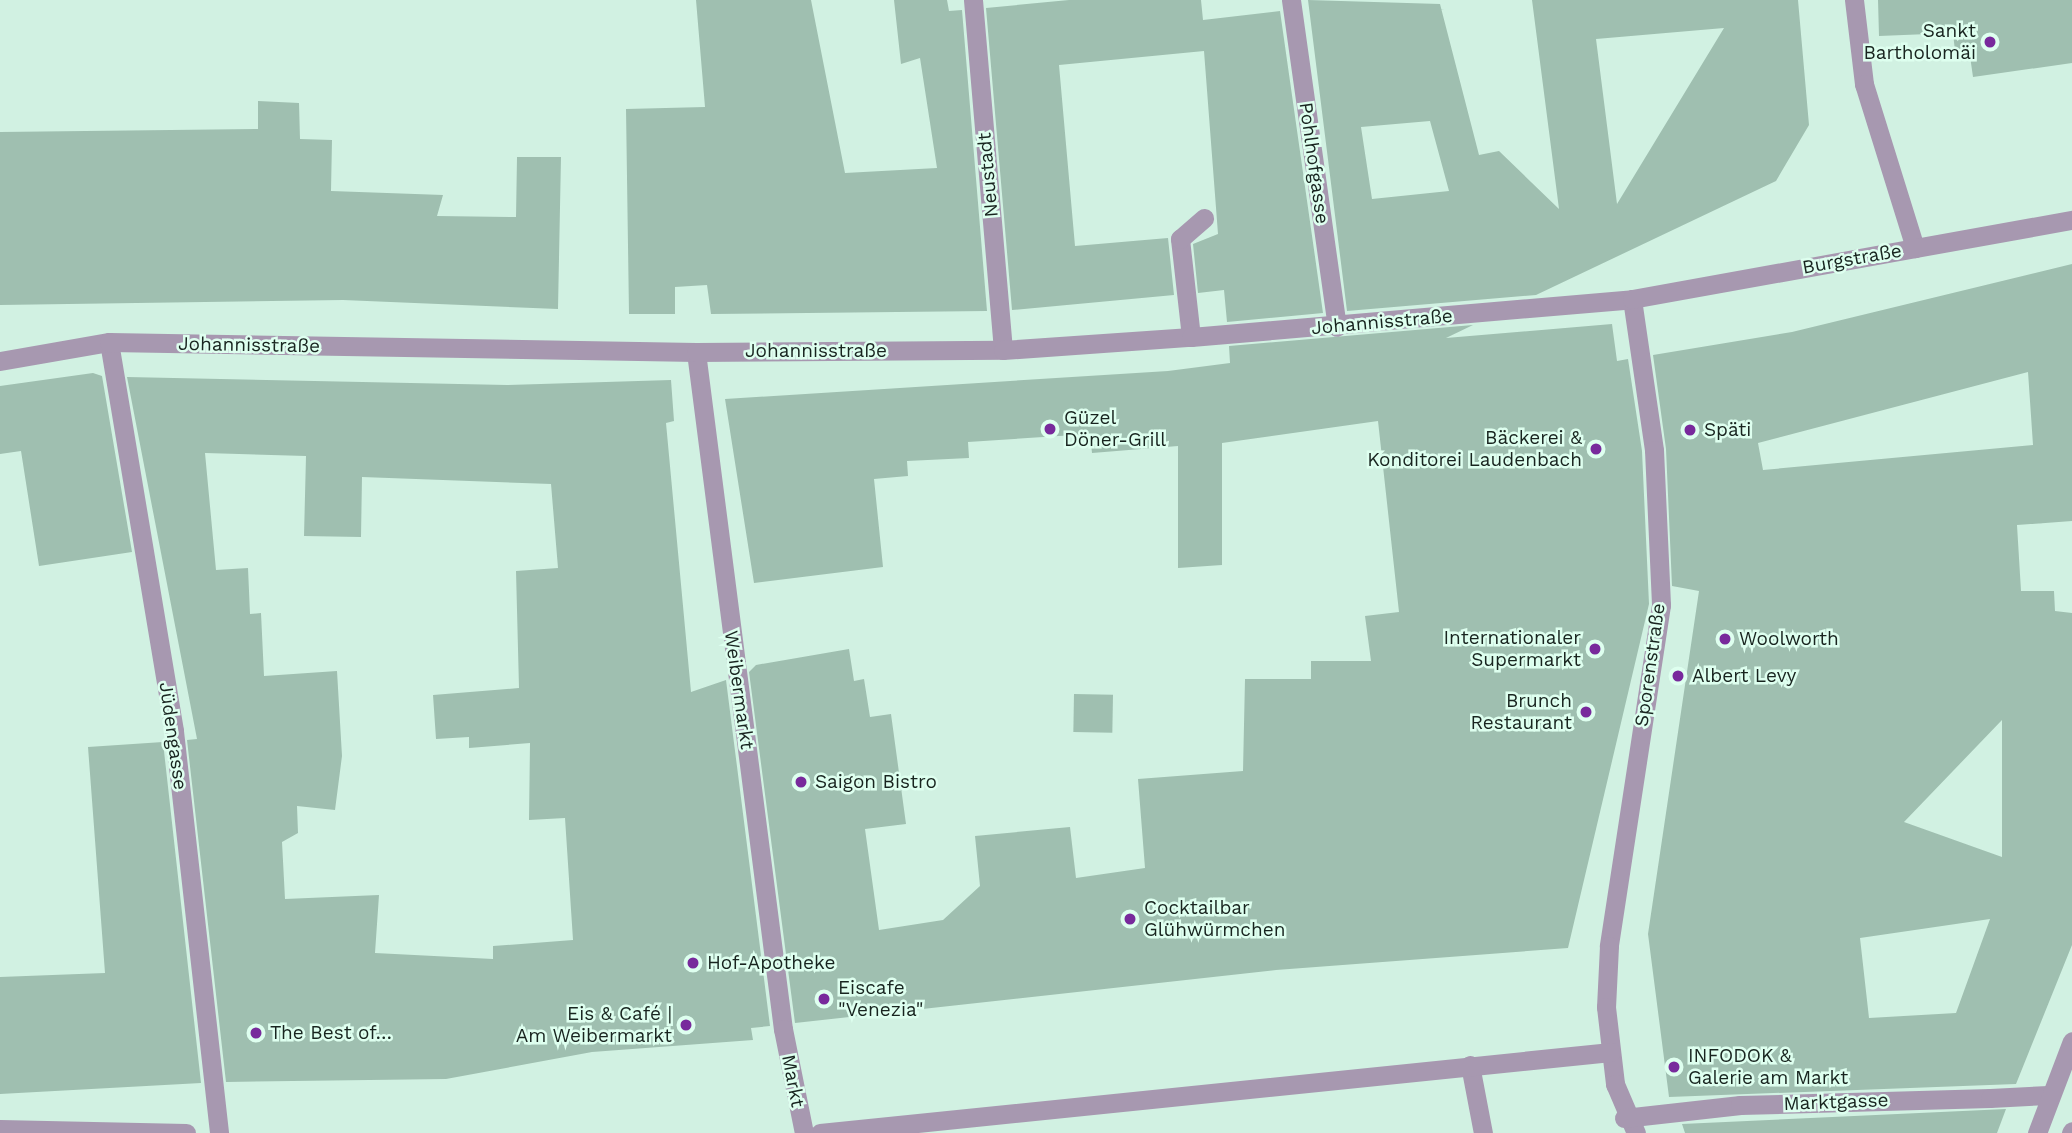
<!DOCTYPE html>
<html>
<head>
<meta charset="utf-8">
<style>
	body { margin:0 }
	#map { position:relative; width:2072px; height:1133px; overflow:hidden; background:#d1f1e2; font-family:"Work Sans",sans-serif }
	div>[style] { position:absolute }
	.building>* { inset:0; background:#9fbfb0; transform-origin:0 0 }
	.service>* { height:19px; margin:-9.5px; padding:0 9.5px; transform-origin:9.5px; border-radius:9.5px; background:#a798b0 }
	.pedestrian>* { height:19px; margin:-9.5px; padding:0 9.5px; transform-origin:9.5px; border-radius:9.5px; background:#a798b0 }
	.minor>* { height:19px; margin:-9.5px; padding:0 9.5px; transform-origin:9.5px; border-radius:9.5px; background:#a798b0 }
	.tertiary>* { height:19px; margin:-9.5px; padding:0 9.5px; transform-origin:9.5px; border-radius:9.5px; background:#a798b0 }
	.dots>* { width:19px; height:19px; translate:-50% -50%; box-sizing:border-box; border:4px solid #deffef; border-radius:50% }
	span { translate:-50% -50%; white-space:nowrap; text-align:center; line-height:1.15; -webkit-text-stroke:5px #deffef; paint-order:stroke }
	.poi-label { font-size:19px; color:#18241f }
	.right { translate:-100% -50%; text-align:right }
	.left { translate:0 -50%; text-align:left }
	.street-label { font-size:19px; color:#18241f }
</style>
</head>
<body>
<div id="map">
	<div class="building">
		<i style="clip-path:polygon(696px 0,811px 0,845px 173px,937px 168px,920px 58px,901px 64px,894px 0,947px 0,949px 11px,962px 10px,987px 311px,711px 314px,707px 285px,675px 287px,675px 314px,629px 314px,626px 109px,705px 107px)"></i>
		<i style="clip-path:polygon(1069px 0,1201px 0,1203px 20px,1280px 11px,1323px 313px,1227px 322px,1224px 290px,1198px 293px,1193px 244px,1218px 234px,1204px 51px,1059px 65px,1075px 246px,1168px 238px,1174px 295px,1012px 310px,986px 8px)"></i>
		<i style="clip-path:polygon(evenodd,1308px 0,1440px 4px,1479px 155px,1499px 151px,1559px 209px,1532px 0,1798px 0,1809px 125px,1776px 181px,1536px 295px,1347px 311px,1308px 0,1724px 28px,1617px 204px,1596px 39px,1724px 28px,1308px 0,1430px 121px,1449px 191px,1372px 199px,1361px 127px,1430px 121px)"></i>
		<i style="clip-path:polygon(1878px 0,2072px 0,2072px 63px,1973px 77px,1969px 49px,1955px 51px,1953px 33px,1879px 36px)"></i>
		<i style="clip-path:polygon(258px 101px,299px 103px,300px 139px,332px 140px,331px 191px,443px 195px,437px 216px,516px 217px,517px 157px,561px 157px,558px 309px,343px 300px,0 305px,0 132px,258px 129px)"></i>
		<i style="clip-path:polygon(evenodd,2072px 264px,2072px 521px,2017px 525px,2021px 591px,2054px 591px,2055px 611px,2072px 613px,2072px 945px,2016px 1084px,1669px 1097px,1648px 934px,1699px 591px,1672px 586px,1666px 449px,1653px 355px,1792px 332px,2072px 264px,2028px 372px,2033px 445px,1763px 470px,1758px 443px,2028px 372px,2072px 264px,2002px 720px,2002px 857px,1904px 822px,2002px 720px,2072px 264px,1990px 919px,1956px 1013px,1869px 1018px,1860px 938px,1990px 919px)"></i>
		<i style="clip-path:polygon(1612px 324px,1617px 361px,1628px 359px,1642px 451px,1649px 604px,1568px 948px,1276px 970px,795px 1023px,749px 672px,756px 665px,849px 649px,854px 681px,864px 679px,870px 717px,891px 714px,906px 824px,865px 829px,879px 930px,943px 920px,980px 886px,975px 836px,1070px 827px,1076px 878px,1145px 868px,1138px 779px,1243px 771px,1245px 679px,1311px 679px,1311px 661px,1371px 661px,1365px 616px,1399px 612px,1378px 421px,1222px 443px,1222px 565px,1178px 568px,1178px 446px,1092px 453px,1090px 434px,968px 442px,969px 458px,907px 461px,908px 476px,874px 479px,883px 567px,754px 583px,725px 399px,1168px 371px,1230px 363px,1229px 346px,1473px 325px,1446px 338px)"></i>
		<i style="clip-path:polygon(93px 373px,102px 376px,132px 552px,39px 566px,21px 451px,0 454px,0 386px)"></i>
		<i style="clip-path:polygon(evenodd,127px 377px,507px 385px,671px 380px,674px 421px,666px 423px,691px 692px,726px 680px,770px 1026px,751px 1028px,753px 1040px,592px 1052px,446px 1079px,226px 1082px,187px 740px,197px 739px,127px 377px,205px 453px,306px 456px,304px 536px,361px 537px,362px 477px,551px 484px,558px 568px,516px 571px,519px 688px,433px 695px,436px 739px,469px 737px,469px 748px,530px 743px,529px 820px,565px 818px,573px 940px,493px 946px,493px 959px,375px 953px,379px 895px,285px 899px,282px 842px,298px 833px,297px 806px,335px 810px,342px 756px,337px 671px,264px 676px,261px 613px,250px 614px,248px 568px,216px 570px,205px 453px)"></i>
		<i style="left:1074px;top:694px;width:39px;height:38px;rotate:1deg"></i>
		<i style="clip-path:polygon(163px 742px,201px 1083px,0 1094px,0 977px,105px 973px,88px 747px)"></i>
		<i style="clip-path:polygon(2006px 1109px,1997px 1133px,1685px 1133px,1682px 1124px)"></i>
	</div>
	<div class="service">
		<i style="left:1191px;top:337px;width:99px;rotate:-96.4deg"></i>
		<i style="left:1180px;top:239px;width:32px;rotate:-41deg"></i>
	</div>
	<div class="pedestrian">
		<i style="left:1291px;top:0;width:330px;rotate:82deg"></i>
		<i style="left:1632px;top:299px;width:153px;rotate:81.7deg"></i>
		<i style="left:1654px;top:450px;width:155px;rotate:87.4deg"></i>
		<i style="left:1661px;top:605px;width:345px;rotate:98.7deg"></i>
		<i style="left:1609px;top:946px;width:61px;rotate:92.8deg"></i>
		<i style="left:1606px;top:1007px;width:78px;rotate:83.3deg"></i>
		<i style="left:1615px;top:1084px;width:53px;rotate:66.8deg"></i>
		<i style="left:1470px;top:1065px;width:69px;rotate:79.2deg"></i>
		<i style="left:1624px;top:1118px;width:117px;rotate:-6.4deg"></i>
		<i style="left:1740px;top:1105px;width:250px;rotate:-1.6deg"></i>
		<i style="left:820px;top:1133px;width:795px;rotate:-5.85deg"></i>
	</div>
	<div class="minor">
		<i style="left:973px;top:0;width:351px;rotate:85.1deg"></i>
		<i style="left:1854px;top:0;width:85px;rotate:83.2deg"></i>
		<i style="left:1864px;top:84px;width:172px;rotate:72.7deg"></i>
		<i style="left:109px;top:342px;width:394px;rotate:80.5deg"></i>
		<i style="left:174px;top:731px;width:405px;rotate:83.6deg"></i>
		<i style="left:696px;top:352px;width:683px;rotate:82.68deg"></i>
		<i style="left:783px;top:1029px;width:106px;rotate:78.6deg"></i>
		<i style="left:1990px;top:1098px;width:58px;rotate:-3deg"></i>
		<i style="left:0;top:1129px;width:186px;rotate:1.2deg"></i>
		<i style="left:2037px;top:1133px;width:98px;rotate:-69.2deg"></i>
	</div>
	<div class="tertiary">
		<i style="left:0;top:361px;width:111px;rotate:-9.9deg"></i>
		<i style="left:109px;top:342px;width:587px;rotate:0.98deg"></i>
		<i style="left:696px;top:352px;width:307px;rotate:-0.4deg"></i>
		<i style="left:1003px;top:350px;width:188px;rotate:-4deg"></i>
		<i style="left:1191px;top:337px;width:443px;rotate:-4.9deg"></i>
		<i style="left:1632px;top:299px;width:447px;rotate:-10.2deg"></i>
		<i style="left:2071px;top:1133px;width:2px;rotate:-63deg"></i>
	</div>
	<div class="dots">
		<i style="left:1990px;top:42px;background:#782a9c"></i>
		<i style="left:1050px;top:429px;background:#782a9c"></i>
		<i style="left:1690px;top:430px;background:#782a9c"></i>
		<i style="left:1596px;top:449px;background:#782a9c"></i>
		<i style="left:1725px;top:639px;background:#782a9c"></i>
		<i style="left:1595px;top:649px;background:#782a9c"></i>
		<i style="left:1678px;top:676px;background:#782a9c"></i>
		<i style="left:1586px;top:712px;background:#782a9c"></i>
		<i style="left:801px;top:782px;background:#782a9c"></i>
		<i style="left:1130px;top:919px;background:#782a9c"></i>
		<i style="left:693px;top:963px;background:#782a9c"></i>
		<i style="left:824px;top:999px;background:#782a9c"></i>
		<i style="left:686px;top:1025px;background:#782a9c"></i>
		<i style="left:256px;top:1033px;background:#782a9c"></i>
		<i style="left:1674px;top:1067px;background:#782a9c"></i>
	</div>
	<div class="poi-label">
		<span class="right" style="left:1976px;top:42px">Sankt<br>Bartholomäi</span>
		<span class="left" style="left:1064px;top:429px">Güzel<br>Döner-Grill</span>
		<span class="left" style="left:1704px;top:430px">Späti</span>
		<span class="right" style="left:1582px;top:449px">Bäckerei &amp;<br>Konditorei Laudenbach</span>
		<span class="right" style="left:1581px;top:649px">Internationaler<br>Supermarkt</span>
		<span class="left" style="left:1739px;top:639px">Woolworth</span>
		<span class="left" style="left:1692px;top:676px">Albert Levy</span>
		<span class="right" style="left:1572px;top:712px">Brunch<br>Restaurant</span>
		<span class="left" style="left:815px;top:782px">Saigon Bistro</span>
		<span class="left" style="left:1144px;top:919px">Cocktailbar<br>Glühwürmchen</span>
		<span class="left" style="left:707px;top:963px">Hof-Apotheke</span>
		<span class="left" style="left:838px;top:999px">Eiscafe<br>"Venezia"</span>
		<span class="right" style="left:672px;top:1025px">Eis &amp; Café |<br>Am Weibermarkt</span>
		<span class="left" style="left:270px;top:1033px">The Best of…</span>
		<span class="left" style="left:1688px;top:1067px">INFODOK &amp;<br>Galerie am Markt</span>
	</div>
	<div class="street-label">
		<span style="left:1314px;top:163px;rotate:82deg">Pohlhofgasse</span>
		<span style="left:988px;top:175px;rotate:-95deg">Neustadt</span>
		<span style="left:1852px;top:259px;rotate:-10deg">Burgstraße</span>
		<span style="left:1382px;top:322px;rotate:-5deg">Johannisstraße</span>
		<span style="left:249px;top:345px;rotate:1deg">Johannisstraße</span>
		<span style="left:816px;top:351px">Johannisstraße</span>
		<span style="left:1650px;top:665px;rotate:-82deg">Sporenstraße</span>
		<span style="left:739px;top:690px;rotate:82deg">Weibermarkt</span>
		<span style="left:173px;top:736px;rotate:82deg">Jüdengasse</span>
		<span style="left:793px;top:1081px;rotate:79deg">Markt</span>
		<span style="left:1836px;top:1102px;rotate:-2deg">Marktgasse</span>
	</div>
</div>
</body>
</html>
